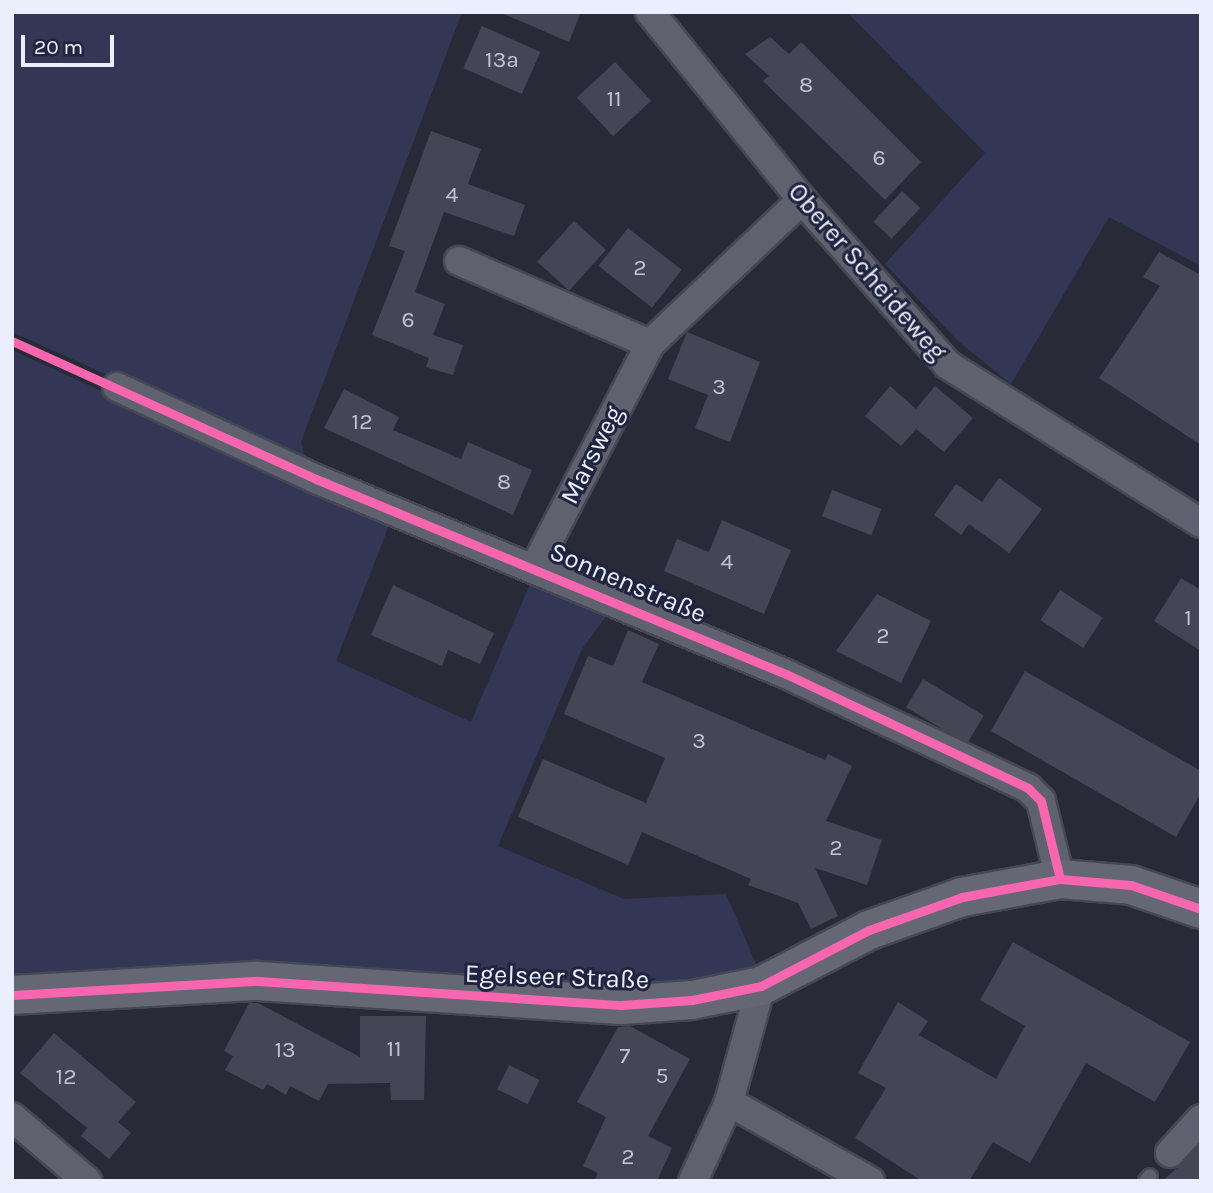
<!DOCTYPE html>
<html>
<head>
<meta charset="utf-8">
<style>
	body { margin:0 }
	#map { position:relative; width:1213px; height:1193px; overflow:hidden; background:#282a38; font-family:Karla,sans-serif }
	div>[style] { position:absolute }
	.green>* { inset:0; background:#333755 }
	.building>* { inset:0; background:#444655; transform-origin:0 0 }
	.roads { filter:drop-shadow(2px 0 #454853) drop-shadow(-2px 0 #454853) drop-shadow(0 2px #454853) drop-shadow(0 -2px #454853) }
	.lane>* { height:14px; margin:-7px; padding:0 7px; transform-origin:7px; border-radius:7px; background:#5f616e }
	.street>* { height:28px; margin:-14px; padding:0 14px; transform-origin:14px; border-radius:14px; background:#5f616e }
	.secondary>* { height:38px; margin:-19px; padding:0 19px; transform-origin:19px; border-radius:19px; background:#656775 }
	.cycleway>* { height:9px; margin:-4.5px; padding:0 4.5px; transform-origin:4.5px; border-radius:4.5px; background:#f766af }
	span { translate:-50% -50%; white-space:nowrap; text-align:center; line-height:1.15; -webkit-text-stroke:6px #21243f; paint-order:stroke }
	.number-label { font-size:23px; color:#c1c4d3 }
	.number-label span { -webkit-text-stroke-width:0 }
	.street-label { font-size:26px; color:#ebeefd }
	.frame { position:absolute; inset:0; border:14px solid #ebeefd; pointer-events:none }
	.scale { position:absolute; left:21px; top:35px; width:93px; height:32px; box-sizing:border-box; border:4px solid #ebeefd; border-top:0; padding-left:9px; font-size:21px; line-height:24px; white-space:nowrap; color:#ebeefd; -webkit-text-stroke:5px #21243f; paint-order:stroke }
</style>
</head>
<body>
<div id="map">
	<div class="green">
		<i style="clip-path:polygon(12px 12px,462px 12px,301px 442px,307px 465px,12px 332px)"></i>
		<i style="clip-path:polygon(847px 12px,1201px 12px,1201px 266px,1109px 217px,1011px 384px,958px 341px,885px 264px,985px 153px)"></i>
		<i style="clip-path:polygon(12px 350px,390px 523px,336px 661px,471px 722px,530px 584px,607px 615px,582px 649px,498px 846px,624px 899px,726px 894px,759px 971px,622px 993px,12px 977px)"></i>
	</div>
	<div class="building">
		<i style="clip-path:polygon(499px 12px,581px 12px,569px 42px)"></i>
		<i style="left:482px;top:26px;width:64px;height:46px;rotate:24deg"></i>
		<i style="clip-path:polygon(770px 37px,789px 54px,801px 42px,921px 162px,885px 200px,763px 81px,769px 76px,745px 54px)"></i>
		<i style="left:615px;top:62px;width:53px;height:52px;rotate:47deg"></i>
		<i style="clip-path:polygon(431px 131px,481px 149px,468px 184px,525px 205px,514px 236px,444px 212px,415px 292px,445px 304px,433px 335px,463px 345px,453px 375px,426px 367px,429px 358px,372px 335px,405px 251px,389px 246px)"></i>
		<i style="left:902px;top:191px;width:25px;height:42px;rotate:43deg"></i>
		<i style="left:574px;top:221px;width:43px;height:55px;rotate:42deg"></i>
		<i style="left:628px;top:228px;width:68px;height:48px;rotate:38deg"></i>
		<i style="clip-path:polygon(1159px 252px,1201px 275px,1201px 445px,1099px 378px,1160px 286px,1143px 277px)"></i>
		<i style="clip-path:polygon(687px 332px,760px 362px,730px 442px,695px 428px,708px 395px,668px 379px)"></i>
		<i style="clip-path:polygon(890px 386px,916px 409px,935px 386px,973px 418px,944px 452px,916px 429px,901px 446px,865px 416px)"></i>
		<i style="clip-path:polygon(344px 389px,399px 417px,393px 430px,461px 459px,468px 442px,532px 470px,513px 515px,324px 428px)"></i>
		<i style="clip-path:polygon(999px 478px,1042px 509px,1009px 553px,969px 524px,961px 535px,934px 515px,956px 484px,982px 502px)"></i>
		<i style="left:832px;top:490px;width:53px;height:28px;rotate:21deg"></i>
		<i style="clip-path:polygon(722px 520px,791px 550px,764px 614px,664px 571px,677px 539px,709px 552px)"></i>
		<i style="clip-path:polygon(1181px 578px,1201px 590px,1201px 651px,1154px 621px)"></i>
		<i style="clip-path:polygon(393px 585px,494px 633px,480px 664px,448px 650px,442px 666px,371px 635px)"></i>
		<i style="left:1060px;top:590px;width:51px;height:36px;rotate:33deg"></i>
		<i style="clip-path:polygon(877px 594px,931px 621px,901px 683px,836px 651px)"></i>
		<i style="clip-path:polygon(628px 630px,659px 644px,642px 682px,825px 760px,828px 754px,852px 766px,826px 821px,882px 840px,867px 885px,815px 868px,838px 916px,811px 929px,798px 903px,748px 885px,751px 879px,642px 832px,628px 865px,518px 817px,543px 759px,646px 803px,665px 758px,564px 714px,588px 656px,613px 666px)"></i>
		<i style="clip-path:polygon(1025px 671px,1201px 771px,1201px 793px,1176px 837px,991px 731px)"></i>
		<i style="left:923px;top:679px;width:71px;height:33px;rotate:31deg"></i>
		<i style="clip-path:polygon(1013px 942px,1190px 1042px,1155px 1102px,1086px 1063px,1030px 1163px,993px 1142px,969px 1181px,922px 1181px,855px 1138px,886px 1088px,858px 1073px,898px 1002px,928px 1021px,919px 1035px,996px 1079px,1025px 1026px,980px 1000px)"></i>
		<i style="clip-path:polygon(249px 1003px,258px 1003px,360px 1057px,360px 1016px,426px 1016px,424px 1100px,391px 1100px,390px 1083px,328px 1084px,319px 1101px,290px 1086px,286px 1095px,267px 1084px,263px 1090px,225px 1070px,233px 1056px,224px 1051px)"></i>
		<i style="clip-path:polygon(630px 1026px,690px 1059px,648px 1136px,672px 1148px,657px 1181px,594px 1181px,598px 1173px,583px 1166px,606px 1117px,577px 1102px,618px 1027px)"></i>
		<i style="clip-path:polygon(54px 1033px,136px 1102px,118px 1122px,131px 1133px,109px 1159px,81px 1136px,87px 1128px,20px 1073px)"></i>
		<i style="left:509px;top:1065px;width:34px;height:27px;rotate:26deg"></i>
		<i style="clip-path:polygon(1201px 1144px,1201px 1181px,1162px 1181px,1182px 1164px)"></i>
	</div>
	<div class="roads">
		<div class="lane">
			<i style="left:1146px;top:1181px;width:6px;rotate:-51deg"></i>
		</div>
		<div class="street">
			<i style="left:650px;top:12px;width:242px;rotate:51deg"></i>
			<i style="left:802px;top:200px;width:220px;rotate:48.5deg"></i>
			<i style="left:948px;top:365px;width:298px;rotate:32deg"></i>
			<i style="left:459px;top:261px;width:208px;rotate:23.5deg"></i>
			<i style="left:117px;top:387px;width:219px;rotate:24.8deg"></i>
			<i style="left:316px;top:479px;width:509px;rotate:22.53deg"></i>
			<i style="left:786px;top:674px;width:268px;rotate:25.2deg"></i>
			<i style="left:1028px;top:788px;width:18px;rotate:45deg"></i>
			<i style="left:1041px;top:801px;width:80px;rotate:76.3deg"></i>
			<i style="left:535px;top:567px;width:251px;rotate:-62.7deg"></i>
			<i style="left:650px;top:344px;width:209px;rotate:-43.5deg"></i>
			<i style="left:729px;top:1102px;width:162px;rotate:29.3deg"></i>
			<i style="left:12px;top:1117px;width:99px;rotate:40.5deg"></i>
			<i style="left:1170px;top:1153px;width:46px;rotate:-47.6deg"></i>
			<i style="left:693px;top:1181px;width:87px;rotate:-65.5deg"></i>
			<i style="left:729px;top:1102px;width:120px;rotate:-74.6deg"></i>
		</div>
		<div class="secondary">
			<i style="left:12px;top:995px;width:246px;rotate:-3.3deg"></i>
			<i style="left:258px;top:981px;width:364px;rotate:3.8deg"></i>
			<i style="left:621px;top:1005px;width:71px;rotate:-4deg"></i>
			<i style="left:692px;top:1000px;width:70px;rotate:-11.5deg"></i>
			<i style="left:761px;top:986px;width:122px;rotate:-27.4deg"></i>
			<i style="left:869px;top:930px;width:99px;rotate:-19.5deg"></i>
			<i style="left:962px;top:897px;width:100px;rotate:-10.4deg"></i>
			<i style="left:1060px;top:879px;width:71px;rotate:4.8deg"></i>
			<i style="left:1131px;top:885px;width:74px;rotate:18.9deg"></i>
		</div>
	</div>
	<div class="cycleway">
		<i style="left:12px;top:341px;width:334px;rotate:24.4deg"></i>
		<i style="left:316px;top:479px;width:509px;rotate:22.53deg"></i>
		<i style="left:786px;top:674px;width:268px;rotate:25.2deg"></i>
		<i style="left:1028px;top:788px;width:18px;rotate:45deg"></i>
		<i style="left:1041px;top:801px;width:80px;rotate:76.3deg"></i>
		<i style="left:12px;top:995px;width:246px;rotate:-3.3deg"></i>
		<i style="left:258px;top:981px;width:364px;rotate:3.8deg"></i>
		<i style="left:621px;top:1005px;width:71px;rotate:-4deg"></i>
		<i style="left:692px;top:1000px;width:70px;rotate:-11.5deg"></i>
		<i style="left:761px;top:986px;width:122px;rotate:-27.4deg"></i>
		<i style="left:869px;top:930px;width:99px;rotate:-19.5deg"></i>
		<i style="left:962px;top:897px;width:100px;rotate:-10.4deg"></i>
		<i style="left:1060px;top:879px;width:71px;rotate:4.8deg"></i>
		<i style="left:1131px;top:885px;width:74px;rotate:18.9deg"></i>
	</div>
	<div class="number-label">
		<span style="left:502px;top:60px">13a</span>
		<span style="left:806px;top:85px">8</span>
		<span style="left:614px;top:99px">11</span>
		<span style="left:879px;top:158px">6</span>
		<span style="left:452px;top:195px">4</span>
		<span style="left:640px;top:268px">2</span>
		<span style="left:408px;top:320px">6</span>
		<span style="left:719px;top:387px">3</span>
		<span style="left:362px;top:422px">12</span>
		<span style="left:504px;top:482px">8</span>
		<span style="left:727px;top:562px">4</span>
		<span style="left:1188px;top:618px">1</span>
		<span style="left:883px;top:636px">2</span>
		<span style="left:699px;top:741px">3</span>
		<span style="left:836px;top:848px">2</span>
		<span style="left:394px;top:1049px">11</span>
		<span style="left:285px;top:1050px">13</span>
		<span style="left:625px;top:1056px">7</span>
		<span style="left:662px;top:1076px">5</span>
		<span style="left:66px;top:1077px">12</span>
		<span style="left:628px;top:1157px">2</span>
	</div>
	<div class="street-label">
		<span style="left:867px;top:272px;rotate:49deg">Oberer Scheideweg</span>
		<span style="left:592px;top:455px;rotate:-63deg">Marsweg</span>
		<span style="left:628px;top:583px;rotate:23deg">Sonnenstraße</span>
		<span style="left:557px;top:977px;rotate:2deg">Egelseer Straße</span>
	</div>
	<div class="frame"></div>
	<div class="scale">20 m</div>
</div>
</body>
</html>
